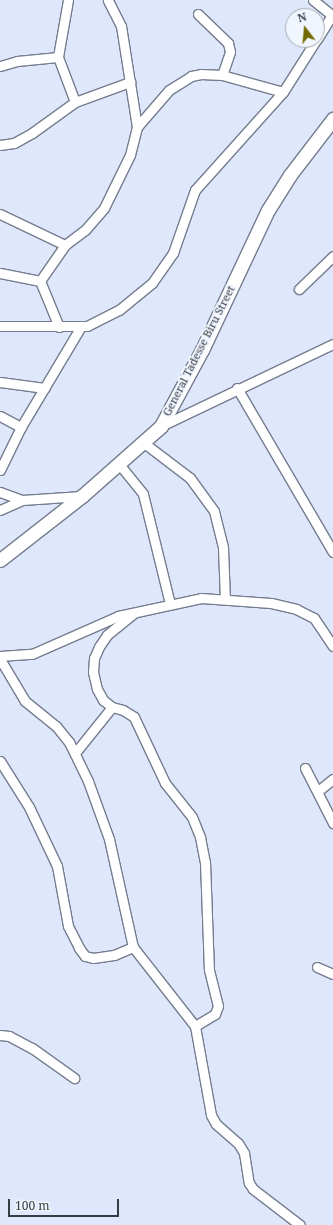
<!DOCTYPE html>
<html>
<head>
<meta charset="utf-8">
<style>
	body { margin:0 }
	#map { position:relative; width:333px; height:1225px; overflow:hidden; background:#dee7fb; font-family:"Noto Serif",serif }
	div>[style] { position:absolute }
	.roads { filter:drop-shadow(1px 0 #747d8e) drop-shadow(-1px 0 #747d8e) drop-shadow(0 1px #747d8e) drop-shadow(0 -1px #747d8e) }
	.street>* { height:9px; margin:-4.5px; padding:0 4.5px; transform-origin:4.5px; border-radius:4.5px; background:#fff }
	.secondary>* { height:13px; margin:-6.5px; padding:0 6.5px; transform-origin:6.5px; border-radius:6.5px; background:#fff }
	span { translate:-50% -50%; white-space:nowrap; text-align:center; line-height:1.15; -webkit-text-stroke:4px #f1f5fd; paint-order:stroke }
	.street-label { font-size:11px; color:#373b43 }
	.north { position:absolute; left:285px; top:8px; width:40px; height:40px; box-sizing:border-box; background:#f1f5fd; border:1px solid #a7abb3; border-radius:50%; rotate:344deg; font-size:11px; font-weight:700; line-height:16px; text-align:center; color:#373b43 }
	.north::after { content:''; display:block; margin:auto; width:14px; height:18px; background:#726901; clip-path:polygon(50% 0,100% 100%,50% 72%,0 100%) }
	.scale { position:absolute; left:8px; top:1199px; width:111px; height:18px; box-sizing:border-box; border:2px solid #373b43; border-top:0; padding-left:5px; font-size:12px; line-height:14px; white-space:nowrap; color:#373b43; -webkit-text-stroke:3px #f1f5fd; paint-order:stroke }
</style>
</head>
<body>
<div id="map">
	<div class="roads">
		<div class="street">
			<i style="left:68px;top:0;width:58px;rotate:100deg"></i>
			<i style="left:58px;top:57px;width:48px;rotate:69.3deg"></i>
			<i style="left:313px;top:0;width:26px;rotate:39deg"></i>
			<i style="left:198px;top:14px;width:42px;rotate:44deg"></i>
			<i style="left:228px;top:43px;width:9px;rotate:77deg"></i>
			<i style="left:230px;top:52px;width:24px;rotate:109deg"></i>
			<i style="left:317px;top:39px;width:28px;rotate:-58deg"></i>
			<i style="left:0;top:66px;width:18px;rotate:-16deg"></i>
			<i style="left:17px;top:61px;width:41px;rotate:-5.6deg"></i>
			<i style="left:137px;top:127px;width:49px;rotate:-49.1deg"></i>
			<i style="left:169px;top:90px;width:26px;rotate:-32deg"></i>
			<i style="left:191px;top:76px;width:10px;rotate:-11deg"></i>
			<i style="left:201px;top:74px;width:21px;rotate:3deg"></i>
			<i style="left:222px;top:75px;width:63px;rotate:15.6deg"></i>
			<i style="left:0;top:145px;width:14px;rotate:-8deg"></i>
			<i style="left:14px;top:143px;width:21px;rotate:-29deg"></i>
			<i style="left:32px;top:133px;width:53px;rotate:-35.8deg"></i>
			<i style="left:75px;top:102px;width:59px;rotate:-20deg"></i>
			<i style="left:0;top:214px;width:72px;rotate:25.5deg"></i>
			<i style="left:0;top:273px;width:41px;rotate:11.3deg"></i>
			<i style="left:299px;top:289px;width:47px;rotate:-44.1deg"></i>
			<i style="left:0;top:326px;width:87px"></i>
			<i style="left:87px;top:326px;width:36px;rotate:-27deg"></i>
			<i style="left:119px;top:310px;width:43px;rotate:-39.3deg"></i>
			<i style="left:152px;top:283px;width:37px;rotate:-55deg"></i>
			<i style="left:173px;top:253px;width:67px;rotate:-70.8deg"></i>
			<i style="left:195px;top:190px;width:132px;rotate:-48.1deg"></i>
			<i style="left:283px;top:92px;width:62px;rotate:-57.6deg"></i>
			<i style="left:59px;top:327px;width:50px;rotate:-112.4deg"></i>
			<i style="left:40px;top:281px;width:44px;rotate:-55.2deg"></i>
			<i style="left:65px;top:245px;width:25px;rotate:-37deg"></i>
			<i style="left:85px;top:230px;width:29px;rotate:-49deg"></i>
			<i style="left:104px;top:208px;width:59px;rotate:-63.9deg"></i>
			<i style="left:130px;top:155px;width:29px;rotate:-76deg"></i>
			<i style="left:137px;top:127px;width:102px;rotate:-99deg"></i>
			<i style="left:121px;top:26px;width:29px;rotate:-117deg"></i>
			<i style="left:0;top:382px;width:45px;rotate:7.6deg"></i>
			<i style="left:237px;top:388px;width:190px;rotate:59.7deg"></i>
			<i style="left:0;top:416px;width:24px;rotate:28deg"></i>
			<i style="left:161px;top:426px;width:191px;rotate:-25.5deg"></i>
			<i style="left:144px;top:443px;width:58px;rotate:37.3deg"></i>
			<i style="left:190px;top:478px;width:41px;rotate:54deg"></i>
			<i style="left:214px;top:511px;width:38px;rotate:76deg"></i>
			<i style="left:223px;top:548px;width:51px;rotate:87.8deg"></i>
			<i style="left:119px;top:464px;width:38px;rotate:51deg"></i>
			<i style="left:143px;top:494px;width:113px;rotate:76.2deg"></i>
			<i style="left:0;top:470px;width:48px;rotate:-64deg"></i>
			<i style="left:21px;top:427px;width:115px;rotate:-59.2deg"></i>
			<i style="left:0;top:492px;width:23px;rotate:20deg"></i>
			<i style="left:0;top:510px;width:24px;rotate:-24deg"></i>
			<i style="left:22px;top:500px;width:60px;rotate:-3.8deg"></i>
			<i style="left:134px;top:613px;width:35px;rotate:141deg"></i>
			<i style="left:107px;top:635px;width:14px;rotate:124deg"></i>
			<i style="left:99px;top:647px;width:12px;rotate:114deg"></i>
			<i style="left:94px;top:658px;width:14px;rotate:94deg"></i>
			<i style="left:93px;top:672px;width:17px;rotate:77deg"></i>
			<i style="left:97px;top:689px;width:13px;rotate:61deg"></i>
			<i style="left:103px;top:700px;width:11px;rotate:38deg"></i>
			<i style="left:112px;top:707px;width:11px;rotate:15deg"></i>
			<i style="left:123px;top:710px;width:13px;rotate:32deg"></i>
			<i style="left:134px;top:717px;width:73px;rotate:64.8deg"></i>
			<i style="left:165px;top:783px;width:43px;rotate:51.5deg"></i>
			<i style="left:192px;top:817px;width:22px;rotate:68deg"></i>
			<i style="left:200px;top:837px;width:25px;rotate:79deg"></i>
			<i style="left:205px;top:862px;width:108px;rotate:87.9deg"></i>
			<i style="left:209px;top:970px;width:37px;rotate:76deg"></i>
			<i style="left:218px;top:1006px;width:9px;rotate:111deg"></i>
			<i style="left:215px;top:1014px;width:23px;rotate:149deg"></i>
			<i style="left:0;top:656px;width:32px;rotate:-4deg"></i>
			<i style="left:32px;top:654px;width:94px;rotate:-23.8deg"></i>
			<i style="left:118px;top:616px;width:85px;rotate:-12.2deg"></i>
			<i style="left:201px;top:598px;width:70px;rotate:4.1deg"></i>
			<i style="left:271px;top:603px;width:26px;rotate:13deg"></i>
			<i style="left:296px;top:609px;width:20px;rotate:27deg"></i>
			<i style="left:314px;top:618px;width:34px;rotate:56deg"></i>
			<i style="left:0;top:659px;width:49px;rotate:59.2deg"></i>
			<i style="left:25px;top:701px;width:40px;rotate:39deg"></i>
			<i style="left:56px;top:726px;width:21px;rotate:51deg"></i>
			<i style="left:69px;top:742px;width:43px;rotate:64deg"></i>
			<i style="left:88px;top:781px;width:62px;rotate:70.1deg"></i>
			<i style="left:109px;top:839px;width:111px;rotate:77.5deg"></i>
			<i style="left:133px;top:947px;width:100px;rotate:51.9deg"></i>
			<i style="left:195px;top:1026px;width:90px;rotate:79.8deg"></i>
			<i style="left:211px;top:1115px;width:10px;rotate:61deg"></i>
			<i style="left:216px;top:1124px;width:29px;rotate:41deg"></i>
			<i style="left:238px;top:1143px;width:12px;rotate:59deg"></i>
			<i style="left:244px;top:1153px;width:30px;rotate:81deg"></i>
			<i style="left:249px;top:1183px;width:7px;rotate:56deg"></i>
			<i style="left:253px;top:1189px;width:59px;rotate:37.5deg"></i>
			<i style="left:75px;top:753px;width:59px;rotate:-51.2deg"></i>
			<i style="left:0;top:761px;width:54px;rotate:57.8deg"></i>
			<i style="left:29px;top:807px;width:65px;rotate:64.6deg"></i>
			<i style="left:57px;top:866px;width:61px;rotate:79.6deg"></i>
			<i style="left:68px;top:926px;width:25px;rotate:63deg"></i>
			<i style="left:79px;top:948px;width:10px;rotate:53deg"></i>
			<i style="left:85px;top:956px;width:8px;rotate:14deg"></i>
			<i style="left:93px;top:958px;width:21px;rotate:-8deg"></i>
			<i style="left:114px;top:955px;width:21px;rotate:-23deg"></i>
			<i style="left:305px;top:768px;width:62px;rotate:63deg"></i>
			<i style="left:318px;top:791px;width:19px;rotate:-39deg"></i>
			<i style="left:317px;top:967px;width:17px;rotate:24deg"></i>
			<i style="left:0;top:1035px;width:9px;rotate:6deg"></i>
			<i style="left:9px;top:1036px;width:26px;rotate:28deg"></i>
			<i style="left:32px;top:1048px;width:52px;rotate:35.5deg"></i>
		</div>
		<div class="secondary">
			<i style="left:0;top:560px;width:104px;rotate:-38deg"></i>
			<i style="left:82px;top:496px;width:106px;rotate:-41.5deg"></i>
			<i style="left:161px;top:426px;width:86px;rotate:-61.7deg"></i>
			<i style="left:202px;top:350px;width:155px;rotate:-64.8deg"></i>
			<i style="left:268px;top:210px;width:41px;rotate:-57.8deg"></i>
			<i style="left:290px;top:175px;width:71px;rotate:-52.5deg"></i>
		</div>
	</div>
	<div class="street-label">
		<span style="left:199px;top:351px;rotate:-63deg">General Tadesse Biru Street</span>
	</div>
	<div class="north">N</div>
	<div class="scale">100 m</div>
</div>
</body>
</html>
